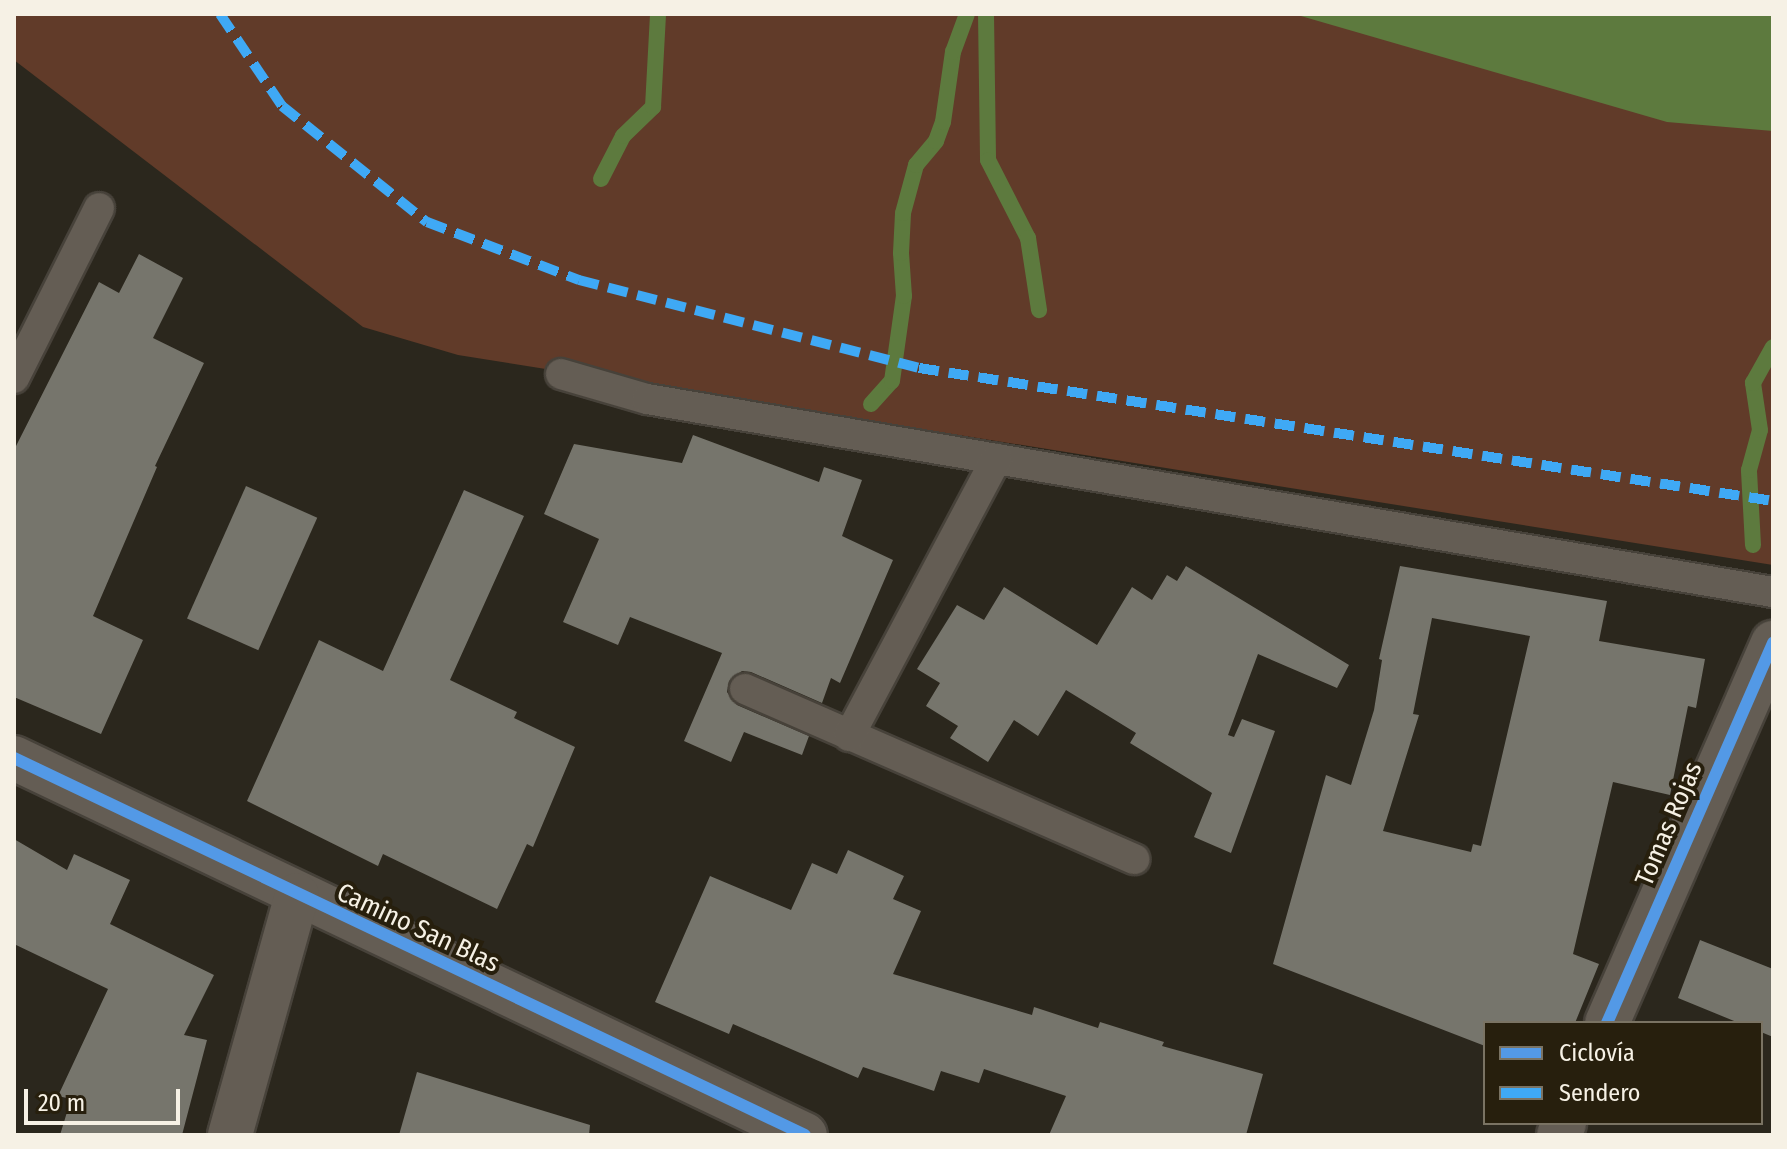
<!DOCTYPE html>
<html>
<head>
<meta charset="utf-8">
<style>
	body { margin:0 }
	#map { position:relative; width:1787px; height:1149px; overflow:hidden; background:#2b271d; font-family:"Fira Sans Condensed",sans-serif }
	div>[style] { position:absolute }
	.green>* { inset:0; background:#613b29 }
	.water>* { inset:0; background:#5d7a3e }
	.stream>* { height:16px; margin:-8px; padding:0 8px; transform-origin:8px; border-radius:8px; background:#5d7a3e }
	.building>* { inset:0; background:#76756c; transform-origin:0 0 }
	.roads { filter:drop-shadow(2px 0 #47423a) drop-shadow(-2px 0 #47423a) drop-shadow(0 2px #47423a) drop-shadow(0 -2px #47423a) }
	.service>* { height:30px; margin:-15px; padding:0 15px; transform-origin:15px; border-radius:15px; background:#645d54 }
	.minor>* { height:44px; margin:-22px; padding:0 22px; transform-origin:22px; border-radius:22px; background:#645d54 }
	.quiet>* { height:10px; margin-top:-5px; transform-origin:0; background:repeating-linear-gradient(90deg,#3fa9f5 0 20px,transparent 0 30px) }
	.cycleway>* { height:12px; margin:-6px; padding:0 6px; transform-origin:6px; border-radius:6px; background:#5399e6 }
	span { translate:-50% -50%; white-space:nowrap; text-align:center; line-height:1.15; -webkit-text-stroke:8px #271f0d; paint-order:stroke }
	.street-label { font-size:26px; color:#f6f1e5 }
	.frame { position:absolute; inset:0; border:16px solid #f6f1e5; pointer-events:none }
	.legend { position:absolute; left:1483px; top:1021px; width:280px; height:104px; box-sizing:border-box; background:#271f0d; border:2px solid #7a7363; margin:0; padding:10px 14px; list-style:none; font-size:24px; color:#f6f1e5 }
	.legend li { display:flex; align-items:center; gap:16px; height:40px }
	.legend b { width:40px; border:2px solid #7a7363 }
	.scale { position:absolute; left:24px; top:1089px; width:156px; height:36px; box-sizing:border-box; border:4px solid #f6f1e5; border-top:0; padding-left:10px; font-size:24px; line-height:28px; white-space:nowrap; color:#f6f1e5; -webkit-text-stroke:6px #271f0d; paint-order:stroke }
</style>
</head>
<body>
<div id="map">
	<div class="green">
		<i style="clip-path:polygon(14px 14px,1773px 14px,1773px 565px,458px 355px,363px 327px,14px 60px)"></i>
	</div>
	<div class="water">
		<i style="clip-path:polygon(1294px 14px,1773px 14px,1773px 131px,1667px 122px)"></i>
	</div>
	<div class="stream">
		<i style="left:986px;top:14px;width:146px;rotate:89.2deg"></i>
		<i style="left:988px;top:160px;width:88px;rotate:62.9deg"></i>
		<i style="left:1028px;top:238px;width:73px;rotate:81.3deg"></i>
		<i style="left:601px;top:179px;width:48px;rotate:-62.9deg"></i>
		<i style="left:623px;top:136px;width:42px;rotate:-44deg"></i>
		<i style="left:653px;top:107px;width:93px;rotate:-86.9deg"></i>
		<i style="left:871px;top:404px;width:31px;rotate:-48deg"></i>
		<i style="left:892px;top:381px;width:86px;rotate:-82deg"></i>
		<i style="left:904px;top:296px;width:43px;rotate:-94deg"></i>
		<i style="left:901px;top:253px;width:40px;rotate:-87.1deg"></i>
		<i style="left:903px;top:213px;width:50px;rotate:-74.8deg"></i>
		<i style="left:916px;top:165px;width:31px;rotate:-50deg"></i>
		<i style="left:936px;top:141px;width:20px;rotate:-70deg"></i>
		<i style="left:943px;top:122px;width:71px;rotate:-81.9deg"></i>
		<i style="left:953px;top:52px;width:40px;rotate:-69.8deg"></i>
		<i style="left:1753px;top:545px;width:75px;rotate:-93.1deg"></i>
		<i style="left:1749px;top:470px;width:41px;rotate:-74.6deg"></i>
		<i style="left:1760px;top:430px;width:48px;rotate:-98.5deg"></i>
		<i style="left:1753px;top:383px;width:41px;rotate:-60.9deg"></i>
	</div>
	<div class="building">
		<i style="clip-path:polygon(139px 254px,183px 278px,153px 338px,204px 363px,155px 466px,157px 467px,93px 616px,143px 640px,101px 734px,14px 697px,14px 450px,99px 282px,119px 293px)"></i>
		<i style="clip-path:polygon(693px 435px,819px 482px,824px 467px,862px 480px,842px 536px,893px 560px,840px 683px,831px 678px,822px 703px,751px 672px,742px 671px,729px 681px,727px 692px,737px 705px,809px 736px,802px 755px,744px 732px,731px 762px,684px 741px,722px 653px,630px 617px,618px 645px,563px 622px,599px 539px,544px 514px,574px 444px,682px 463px)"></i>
		<i style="left:246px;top:486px;width:78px;height:145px;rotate:24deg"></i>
		<i style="clip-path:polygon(464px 490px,524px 516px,450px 680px,517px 712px,514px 718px,575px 747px,533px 847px,527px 844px,497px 909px,383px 854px,378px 866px,247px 801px,319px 640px,383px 671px)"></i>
		<i style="clip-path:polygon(1186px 566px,1349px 665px,1337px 688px,1258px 654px,1228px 735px,1234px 737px,1242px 719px,1275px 731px,1231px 853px,1194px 837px,1212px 793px,1130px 743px,1136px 733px,1066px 690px,1038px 736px,1014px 720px,988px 762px,950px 738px,958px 726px,926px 706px,940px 683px,917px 669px,957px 605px,984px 620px,1004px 587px,1097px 645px,1132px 587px,1152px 600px,1167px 575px,1177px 581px)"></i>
		<i style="clip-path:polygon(evenodd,1400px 566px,1607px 601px,1599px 641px,1705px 659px,1696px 708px,1688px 706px,1670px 795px,1613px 782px,1573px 954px,1599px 964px,1575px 1023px,1485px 1023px,1485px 1046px,1273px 964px,1326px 775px,1351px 785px,1374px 710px,1382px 660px,1379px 659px,1400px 566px,1432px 618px,1530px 636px,1481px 846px,1473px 844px,1471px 852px,1383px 831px,1419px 715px,1413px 714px,1432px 618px)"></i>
		<i style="clip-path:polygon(14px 839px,67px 870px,74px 854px,130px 880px,110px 924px,214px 975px,184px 1035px,207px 1040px,182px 1135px,60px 1135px,71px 1099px,58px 1096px,108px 989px,14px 944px)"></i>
		<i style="clip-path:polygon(848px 850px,904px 876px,893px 899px,921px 911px,893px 974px,1032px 1015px,1034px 1007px,1098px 1028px,1100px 1022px,1164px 1042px,1162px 1046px,1263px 1074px,1246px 1135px,1049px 1135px,1066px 1096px,984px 1069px,979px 1083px,941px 1071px,934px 1091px,863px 1067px,858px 1078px,733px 1024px,729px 1034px,655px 1002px,710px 876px,791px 910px,812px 863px,837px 874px)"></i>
		<i style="clip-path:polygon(1700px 940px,1773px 969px,1773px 1037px,1761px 1032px,1761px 1023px,1739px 1023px,1678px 998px)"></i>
		<i style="clip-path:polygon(417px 1072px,590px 1125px,589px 1135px,399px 1135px)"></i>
	</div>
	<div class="roads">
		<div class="service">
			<i style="left:561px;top:374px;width:90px;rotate:16.2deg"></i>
			<i style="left:647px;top:399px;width:1142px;rotate:9.73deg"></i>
			<i style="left:14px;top:378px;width:190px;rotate:-63.4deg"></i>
			<i style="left:745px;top:689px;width:425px;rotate:23.6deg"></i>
			<i style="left:849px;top:736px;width:314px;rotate:-62deg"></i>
		</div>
		<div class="minor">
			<i style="left:14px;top:758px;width:876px;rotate:25.48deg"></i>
			<i style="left:1607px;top:1023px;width:415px;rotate:-66.4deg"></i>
			<i style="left:230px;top:1135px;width:249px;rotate:-74.4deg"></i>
			<i style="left:1559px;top:1135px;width:13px;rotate:-67deg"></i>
		</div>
	</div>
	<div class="quiet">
		<i style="left:220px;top:14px;width:111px;rotate:56deg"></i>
		<i style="left:282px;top:106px;width:186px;rotate:38.7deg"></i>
		<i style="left:427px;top:222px;width:163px;rotate:20.9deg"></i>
		<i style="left:579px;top:280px;width:351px;rotate:14.5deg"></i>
		<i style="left:919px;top:368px;width:864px;rotate:8.85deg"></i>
	</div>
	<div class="cycleway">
		<i style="left:14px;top:758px;width:876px;rotate:25.48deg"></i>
		<i style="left:1607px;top:1023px;width:415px;rotate:-66.4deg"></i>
	</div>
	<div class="street-label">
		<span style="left:1669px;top:824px;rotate:-67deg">Tomas Rojas</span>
		<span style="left:418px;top:928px;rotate:25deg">Camino San Blas</span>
	</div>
	<div class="frame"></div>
	<ul class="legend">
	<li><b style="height:10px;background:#5399e6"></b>Ciclovía</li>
	<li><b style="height:10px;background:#3fa9f5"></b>Sendero</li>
	</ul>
	<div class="scale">20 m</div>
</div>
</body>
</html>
